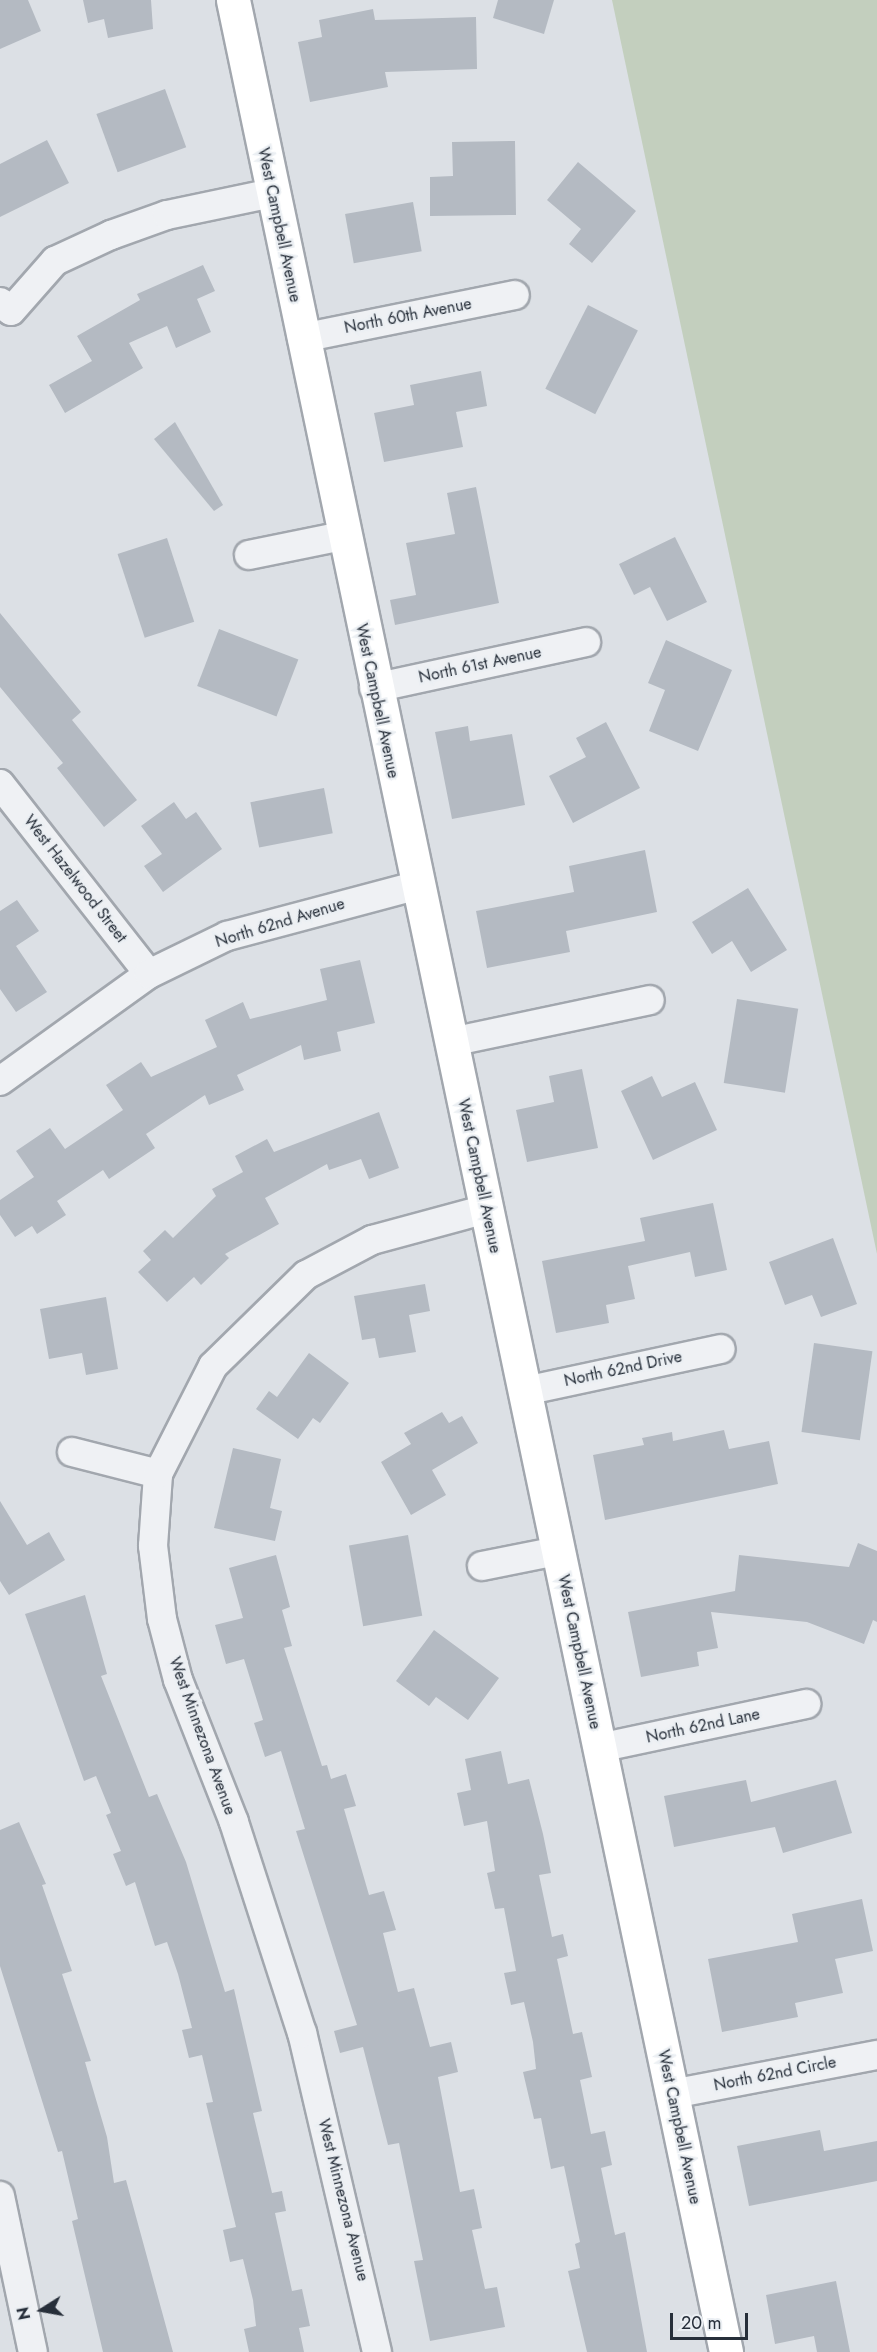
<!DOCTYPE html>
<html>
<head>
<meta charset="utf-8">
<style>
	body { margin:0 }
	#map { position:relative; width:877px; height:2352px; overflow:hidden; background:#dce0e5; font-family:Jost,sans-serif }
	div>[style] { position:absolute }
	.green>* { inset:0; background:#c3cfbe }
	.building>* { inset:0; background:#b4bac2; transform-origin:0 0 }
	.roads { filter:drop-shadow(2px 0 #a2a7ae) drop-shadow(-2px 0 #a2a7ae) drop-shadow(0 2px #a2a7ae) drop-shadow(0 -2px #a2a7ae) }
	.street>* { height:28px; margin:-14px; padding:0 14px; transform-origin:14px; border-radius:14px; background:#eff1f4 }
	.secondary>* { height:33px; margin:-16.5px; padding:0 16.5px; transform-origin:16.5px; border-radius:16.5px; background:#fff }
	span { translate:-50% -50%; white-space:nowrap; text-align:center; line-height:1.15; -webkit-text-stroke:4.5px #ebeff3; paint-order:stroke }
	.street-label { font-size:16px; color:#272f3a }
	.north { position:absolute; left:12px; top:2280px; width:60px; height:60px; -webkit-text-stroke:4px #ebeff3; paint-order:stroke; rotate:259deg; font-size:16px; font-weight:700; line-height:24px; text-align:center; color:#272f3a }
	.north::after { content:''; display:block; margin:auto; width:21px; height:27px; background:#272f3a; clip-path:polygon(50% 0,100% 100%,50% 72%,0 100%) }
	.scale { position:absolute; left:670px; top:2313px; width:78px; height:27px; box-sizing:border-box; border:3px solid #272f3a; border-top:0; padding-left:8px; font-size:18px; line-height:21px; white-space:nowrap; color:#272f3a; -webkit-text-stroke:4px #ebeff3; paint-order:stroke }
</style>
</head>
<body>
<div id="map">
	<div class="green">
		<i style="clip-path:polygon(612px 0,877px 0,877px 1254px)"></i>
	</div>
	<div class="building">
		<i style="clip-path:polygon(0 0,28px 0,41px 31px,0 49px)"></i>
		<i style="clip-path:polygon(83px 0,151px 0,153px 29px,108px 38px,104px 19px,88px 23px)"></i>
		<i style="clip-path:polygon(498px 0,554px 0,544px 34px,493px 18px)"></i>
		<i style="clip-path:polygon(373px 9px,375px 20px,476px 17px,477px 69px,385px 72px,388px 87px,310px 102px,298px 42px,322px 37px,319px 20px)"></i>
		<i style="left:165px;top:89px;width:62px;height:73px;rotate:70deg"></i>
		<i style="clip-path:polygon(47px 140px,69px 183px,0 217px,0 164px)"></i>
		<i style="clip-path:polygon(515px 141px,516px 215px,430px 216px,430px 177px,453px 176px,452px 142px)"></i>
		<i style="clip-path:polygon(578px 162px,636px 211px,592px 263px,569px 244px,581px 229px,547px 200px)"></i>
		<i style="left:413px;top:202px;width:50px;height:69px;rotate:80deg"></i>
		<i style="clip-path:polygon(203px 265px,215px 291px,197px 299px,211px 332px,176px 348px,167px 326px,129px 343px,143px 368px,65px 413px,49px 385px,92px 361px,77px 336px,140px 300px,137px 294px)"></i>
		<i style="left:588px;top:305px;width:56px;height:94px;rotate:27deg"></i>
		<i style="clip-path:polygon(481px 371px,487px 406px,456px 412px,463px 447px,384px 462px,374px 413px,414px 405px,410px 385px)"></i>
		<i style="clip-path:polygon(175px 422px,223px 505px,214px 511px,154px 439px)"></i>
		<i style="clip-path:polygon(476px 487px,499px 603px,395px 625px,390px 600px,416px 595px,406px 543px,455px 534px,447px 493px)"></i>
		<i style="clip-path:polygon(675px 537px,707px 602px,667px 621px,650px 587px,634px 595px,619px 564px)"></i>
		<i style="left:167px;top:538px;width:88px;height:52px;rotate:72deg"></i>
		<i style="clip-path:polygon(0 613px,81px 712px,72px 720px,137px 800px,104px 827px,57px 768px,63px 763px,0 687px)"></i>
		<i style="left:219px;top:629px;width:85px;height:61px;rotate:21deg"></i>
		<i style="clip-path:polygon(666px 640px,732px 670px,698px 751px,649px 731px,665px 690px,648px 683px)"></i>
		<i style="clip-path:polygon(606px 722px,640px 788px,573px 823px,549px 776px,586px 757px,576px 738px)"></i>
		<i style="clip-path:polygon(468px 726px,470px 741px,512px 734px,525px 805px,452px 819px,435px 732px)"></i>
		<i style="left:324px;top:788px;width:46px;height:75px;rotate:79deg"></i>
		<i style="clip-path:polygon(174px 802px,186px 819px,196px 812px,222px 849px,163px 892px,144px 866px,162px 854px,141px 826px)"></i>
		<i style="clip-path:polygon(645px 850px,657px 912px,566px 931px,570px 952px,487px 968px,476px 911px,574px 892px,569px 866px)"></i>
		<i style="clip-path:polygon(748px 888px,787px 950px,751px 972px,732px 941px,712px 954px,692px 922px)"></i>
		<i style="clip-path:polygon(17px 900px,39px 931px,16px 946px,47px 992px,16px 1012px,0 989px,0 911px)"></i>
		<i style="clip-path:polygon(360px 960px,375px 1023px,337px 1032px,341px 1051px,304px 1060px,301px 1045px,237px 1075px,244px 1090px,209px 1105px,205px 1095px,146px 1134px,155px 1148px,109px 1179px,103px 1170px,57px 1201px,66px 1215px,37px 1234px,32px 1226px,15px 1237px,0 1215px,0 1200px,34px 1177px,16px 1151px,50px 1128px,65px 1149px,123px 1110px,106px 1085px,141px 1062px,151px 1077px,217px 1047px,205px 1020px,243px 1002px,250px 1019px,327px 1000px,320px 969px)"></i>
		<i style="left:737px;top:999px;width:62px;height:85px;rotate:9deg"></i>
		<i style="clip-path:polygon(582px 1069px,598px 1148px,527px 1162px,516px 1110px,554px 1102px,549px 1076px)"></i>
		<i style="clip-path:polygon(652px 1076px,662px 1097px,695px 1082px,717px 1130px,653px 1160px,621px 1091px)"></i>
		<i style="clip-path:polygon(379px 1112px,399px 1168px,369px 1179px,361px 1159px,329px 1170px,327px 1164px,265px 1198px,279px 1224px,225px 1254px,229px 1258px,201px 1285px,194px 1277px,167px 1302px,138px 1272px,151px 1260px,143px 1251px,165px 1230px,173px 1238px,216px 1196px,212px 1189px,243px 1172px,235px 1156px,267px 1139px,274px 1152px)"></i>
		<i style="clip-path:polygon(713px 1203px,727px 1270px,695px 1277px,690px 1252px,628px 1266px,635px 1299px,606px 1305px,609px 1323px,556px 1333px,542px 1261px,645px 1241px,640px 1218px)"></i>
		<i style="clip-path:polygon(833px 1238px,857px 1304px,821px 1317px,812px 1295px,785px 1305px,769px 1262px)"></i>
		<i style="clip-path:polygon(425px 1284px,430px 1311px,409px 1315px,416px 1352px,379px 1358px,375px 1338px,362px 1340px,354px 1296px)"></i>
		<i style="clip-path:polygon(106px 1297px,118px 1369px,86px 1375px,82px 1353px,49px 1359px,40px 1309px)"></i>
		<i style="left:814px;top:1343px;width:59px;height:90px;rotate:8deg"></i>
		<i style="clip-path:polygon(309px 1353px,349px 1383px,320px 1423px,313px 1418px,298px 1439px,256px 1409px,269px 1391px,277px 1397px)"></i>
		<i style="clip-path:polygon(442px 1412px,449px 1423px,462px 1416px,478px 1443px,432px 1470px,446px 1495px,411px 1515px,381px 1462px,411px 1444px,404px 1433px)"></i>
		<i style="clip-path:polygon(724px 1430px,729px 1449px,769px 1441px,778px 1484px,605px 1520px,593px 1455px,644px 1445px,642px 1438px,672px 1432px,673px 1441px)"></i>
		<i style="clip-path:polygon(233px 1448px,281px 1459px,270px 1508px,282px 1511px,275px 1541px,214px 1528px)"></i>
		<i style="clip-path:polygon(0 1501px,27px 1545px,49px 1532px,65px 1560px,9px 1595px,0 1581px)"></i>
		<i style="left:408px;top:1535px;width:82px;height:60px;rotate:80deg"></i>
		<i style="clip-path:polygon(858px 1543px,877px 1551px,877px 1622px,873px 1620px,864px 1644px,807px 1622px,711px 1612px,718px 1648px,697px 1652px,699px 1666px,641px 1677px,628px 1612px,735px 1591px,739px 1555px,849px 1567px)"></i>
		<i style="clip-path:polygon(276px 1555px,290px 1607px,282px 1610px,292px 1646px,284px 1648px,322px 1766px,327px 1765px,331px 1779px,346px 1774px,356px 1806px,344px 1809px,369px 1895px,384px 1891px,396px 1930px,383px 1933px,398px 1992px,414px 1988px,430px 2047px,451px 2042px,458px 2072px,438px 2077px,460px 2192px,474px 2189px,482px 2228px,472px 2230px,485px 2289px,497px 2287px,505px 2327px,430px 2341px,414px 2261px,423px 2260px,399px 2143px,388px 2145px,363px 2047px,340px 2053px,334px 2031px,357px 2025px,296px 1831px,305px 1829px,281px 1751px,265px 1757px,254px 1723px,263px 1720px,244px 1659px,226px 1664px,215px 1625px,243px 1618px,229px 1568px)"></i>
		<i style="clip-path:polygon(85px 1595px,107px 1674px,101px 1676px,149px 1797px,157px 1794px,186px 1862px,225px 1992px,234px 1989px,262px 2111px,253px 2113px,272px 2193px,282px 2191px,286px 2211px,275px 2213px,292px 2291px,302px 2289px,310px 2326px,299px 2328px,304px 2352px,249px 2352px,244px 2329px,256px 2326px,253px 2300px,243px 2259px,230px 2262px,223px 2230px,236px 2227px,206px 2103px,213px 2102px,202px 2055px,189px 2058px,182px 2030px,192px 2028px,178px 1974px,167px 1942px,155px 1946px,135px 1882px,126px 1886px,113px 1854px,121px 1851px,106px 1815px,111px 1813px,96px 1776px,84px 1781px,25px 1614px)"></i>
		<i style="clip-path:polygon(434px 1630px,499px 1678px,468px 1720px,436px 1697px,429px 1706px,396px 1681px)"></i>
		<i style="clip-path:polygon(501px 1751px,508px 1784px,529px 1779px,543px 1834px,551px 1873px,539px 1875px,552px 1937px,563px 1934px,568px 1956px,557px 1959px,573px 2034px,582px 2032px,592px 2077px,580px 2080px,591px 2134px,605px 2131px,612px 2165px,601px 2168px,615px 2235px,625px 2232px,647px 2352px,587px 2352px,568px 2271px,580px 2268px,575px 2244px,580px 2242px,564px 2166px,551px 2169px,541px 2118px,534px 2119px,523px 2072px,536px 2069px,533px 2042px,524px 2002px,511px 2005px,504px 1973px,516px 1971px,504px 1908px,495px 1909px,487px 1873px,495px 1871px,487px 1821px,464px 1826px,457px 1793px,471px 1790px,465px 1759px)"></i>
		<i style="clip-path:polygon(746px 1780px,751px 1802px,836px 1780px,852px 1833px,783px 1853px,775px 1827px,674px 1847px,664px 1796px)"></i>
		<i style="clip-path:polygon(19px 1822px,46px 1884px,42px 1885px,72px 1971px,62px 1974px,91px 2061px,85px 2062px,107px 2137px,114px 2183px,126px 2180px,173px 2352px,103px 2352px,72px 2221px,78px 2219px,62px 2151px,58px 2152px,0 1966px,0 1830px)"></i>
		<i style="clip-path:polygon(862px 1899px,873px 1951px,835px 1959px,843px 1993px,795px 2003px,798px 2017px,722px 2032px,708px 1959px,798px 1942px,792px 1914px)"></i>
		<i style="clip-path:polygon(820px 2130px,824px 2151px,877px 2141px,877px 2181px,749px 2206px,737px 2146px)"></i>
		<i style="clip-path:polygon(836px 2281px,850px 2352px,817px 2352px,814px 2336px,775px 2344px,766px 2295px)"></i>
	</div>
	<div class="roads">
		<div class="street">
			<i style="left:0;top:302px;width:14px;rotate:39deg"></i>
			<i style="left:11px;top:311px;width:67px;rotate:-48.7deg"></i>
			<i style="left:55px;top:261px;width:62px;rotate:-24.9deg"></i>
			<i style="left:111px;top:235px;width:59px;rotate:-19.7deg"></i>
			<i style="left:167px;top:215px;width:107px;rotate:-11.8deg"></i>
			<i style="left:302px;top:338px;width:217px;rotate:-11.4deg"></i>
			<i style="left:249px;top:555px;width:95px;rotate:-11.5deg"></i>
			<i style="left:374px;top:688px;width:217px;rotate:-12.2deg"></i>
			<i style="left:0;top:784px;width:241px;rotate:51.9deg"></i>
			<i style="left:451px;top:1042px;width:203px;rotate:-11.9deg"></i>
			<i style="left:0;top:1081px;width:183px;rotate:-35.7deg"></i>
			<i style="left:149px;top:974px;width:87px;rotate:-26deg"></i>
			<i style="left:227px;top:936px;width:199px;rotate:-14.9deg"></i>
			<i style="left:525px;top:1391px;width:200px;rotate:-12.1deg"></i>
			<i style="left:72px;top:1452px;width:89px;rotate:14.3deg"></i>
			<i style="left:482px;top:1566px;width:76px;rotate:-11.3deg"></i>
			<i style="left:599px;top:1748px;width:212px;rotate:-12deg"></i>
			<i style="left:672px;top:2094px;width:209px;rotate:-10.8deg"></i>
			<i style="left:0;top:2196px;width:159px;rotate:78.1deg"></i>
			<i style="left:377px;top:2352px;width:328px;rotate:-103.2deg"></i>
			<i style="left:302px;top:2033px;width:222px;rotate:-107.9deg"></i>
			<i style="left:234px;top:1822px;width:153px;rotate:-111.5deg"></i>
			<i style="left:178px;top:1680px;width:63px;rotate:-104.7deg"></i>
			<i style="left:162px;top:1619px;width:74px;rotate:-97deg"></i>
			<i style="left:153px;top:1546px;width:72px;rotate:-86deg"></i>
			<i style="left:158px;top:1474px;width:121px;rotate:-63deg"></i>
			<i style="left:213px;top:1366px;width:130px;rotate:-44.4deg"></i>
			<i style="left:306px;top:1275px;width:75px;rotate:-27.9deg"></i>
			<i style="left:372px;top:1240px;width:118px;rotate:-15.2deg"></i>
		</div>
		<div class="secondary">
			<i style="left:233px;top:0;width:2403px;rotate:78.16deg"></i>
		</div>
	</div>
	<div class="street-label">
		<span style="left:279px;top:225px;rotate:78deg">West Campbell Avenue</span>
		<span style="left:408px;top:316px;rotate:-11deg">North 60th Avenue</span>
		<span style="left:480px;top:665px;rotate:-12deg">North 61st Avenue</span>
		<span style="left:377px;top:701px;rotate:78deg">West Campbell Avenue</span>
		<span style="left:75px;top:879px;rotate:52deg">West Hazelwood Street</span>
		<span style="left:280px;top:923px;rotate:-17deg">North 62nd Avenue</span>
		<span style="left:479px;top:1176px;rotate:78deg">West Campbell Avenue</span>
		<span style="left:623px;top:1369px;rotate:-12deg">North 62nd Drive</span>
		<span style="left:579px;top:1652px;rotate:78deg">West Campbell Avenue</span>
		<span style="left:703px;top:1726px;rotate:-12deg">North 62nd Lane</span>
		<span style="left:202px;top:1736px;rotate:70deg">West Minnezona Avenue</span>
		<span style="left:775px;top:2074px;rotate:-11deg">North 62nd Circle</span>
		<span style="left:679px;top:2127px;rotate:78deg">West Campbell Avenue</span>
		<span style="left:343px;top:2200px;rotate:76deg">West Minnezona Avenue</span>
	</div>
	<div class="north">N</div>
	<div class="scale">20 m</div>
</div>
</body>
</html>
